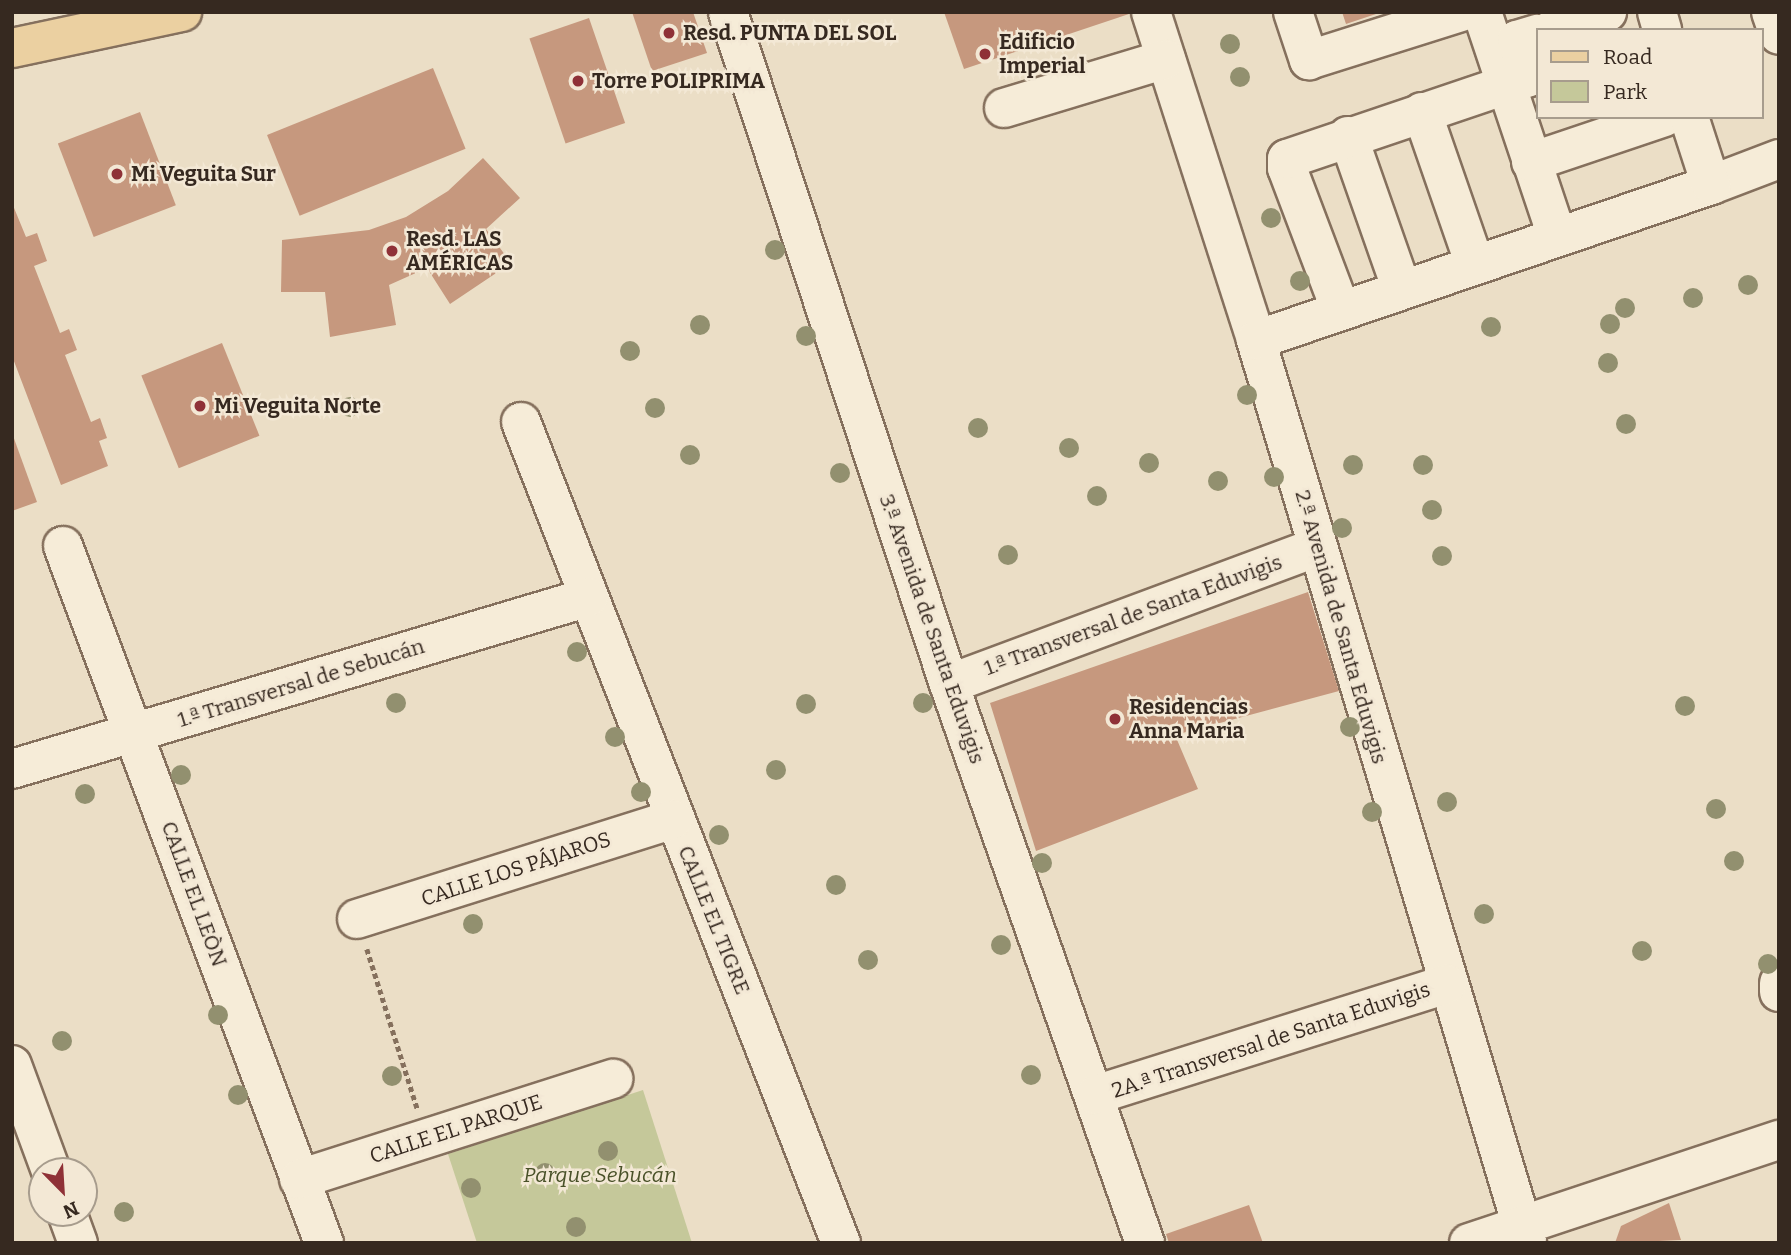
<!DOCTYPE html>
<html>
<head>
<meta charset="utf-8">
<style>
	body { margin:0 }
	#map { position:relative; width:1791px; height:1255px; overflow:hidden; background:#ebdec6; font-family:Bitter,serif }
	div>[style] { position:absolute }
	.green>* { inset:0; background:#c5c89a }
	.building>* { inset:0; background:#c6987e; transform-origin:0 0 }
	.path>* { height:4.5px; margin-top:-2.25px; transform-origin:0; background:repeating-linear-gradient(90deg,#85705d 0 5px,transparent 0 8.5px) }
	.roads { filter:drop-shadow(2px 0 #85705d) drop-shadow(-2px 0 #85705d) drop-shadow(0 2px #85705d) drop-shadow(0 -2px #85705d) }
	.minor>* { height:38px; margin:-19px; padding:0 19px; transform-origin:19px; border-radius:19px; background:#f6ecd8 }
	.major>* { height:38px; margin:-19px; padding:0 19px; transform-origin:19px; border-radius:19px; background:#ebd0a1 }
	.trees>* { width:20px; height:20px; margin:-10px; border-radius:50%; background:#92906f }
	.dots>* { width:19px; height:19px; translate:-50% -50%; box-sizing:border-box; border:4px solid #f3e8d5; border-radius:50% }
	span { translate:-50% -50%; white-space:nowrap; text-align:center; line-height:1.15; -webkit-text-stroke:5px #f3e8d5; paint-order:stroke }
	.poi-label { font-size:21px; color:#362920; font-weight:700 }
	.left { translate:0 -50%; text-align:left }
	.street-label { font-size:21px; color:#362920 }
	.park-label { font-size:21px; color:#495128; font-style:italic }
	.frame { position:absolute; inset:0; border:14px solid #362920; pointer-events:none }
	.legend { position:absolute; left:1536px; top:28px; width:228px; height:91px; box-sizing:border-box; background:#f3e8d5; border:2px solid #a79c8d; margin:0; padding:9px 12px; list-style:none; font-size:21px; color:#362920 }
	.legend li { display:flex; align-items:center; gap:14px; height:35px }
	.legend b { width:35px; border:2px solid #a79c8d }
	.north { position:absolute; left:28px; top:1157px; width:70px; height:70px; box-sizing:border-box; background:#f3e8d5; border:2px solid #a79c8d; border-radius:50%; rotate:156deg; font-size:19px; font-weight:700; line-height:28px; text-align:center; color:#362920 }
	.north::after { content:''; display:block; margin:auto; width:24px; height:32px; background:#8f3137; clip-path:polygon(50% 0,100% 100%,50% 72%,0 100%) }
</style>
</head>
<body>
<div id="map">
	<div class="green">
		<i style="clip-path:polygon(643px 1090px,692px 1243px,477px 1243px,448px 1154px)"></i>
	</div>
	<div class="building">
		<i style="clip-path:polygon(632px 12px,693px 12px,707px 53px,652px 71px)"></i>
		<i style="clip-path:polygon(944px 12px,1131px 12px,1132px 13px,964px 69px)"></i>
		<i style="clip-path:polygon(1342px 12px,1379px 12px,1379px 13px,1346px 24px)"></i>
		<i style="left:589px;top:18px;width:111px;height:63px;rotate:71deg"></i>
		<i style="left:433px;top:68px;width:87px;height:179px;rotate:68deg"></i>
		<i style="left:140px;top:112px;width:100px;height:88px;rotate:69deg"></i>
		<i style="clip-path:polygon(483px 158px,520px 198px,486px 229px,511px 263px,450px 304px,427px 268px,389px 285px,396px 325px,330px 337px,325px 292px,281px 292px,282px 240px,369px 230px,406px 217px,448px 191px)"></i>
		<i style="clip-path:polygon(12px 203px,26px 237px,37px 233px,47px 261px,34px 266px,60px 333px,69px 329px,77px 350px,65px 355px,91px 422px,100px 418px,107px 438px,99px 441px,108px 466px,61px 485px,12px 356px)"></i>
		<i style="left:222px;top:343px;width:100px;height:87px;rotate:68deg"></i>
		<i style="clip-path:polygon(12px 433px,37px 502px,12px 511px)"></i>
		<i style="clip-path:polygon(1308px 592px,1339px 691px,1175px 735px,1198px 789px,1036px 851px,990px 703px)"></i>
		<i style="clip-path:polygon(1669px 1203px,1681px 1240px,1615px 1243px,1621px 1226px)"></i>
		<i style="clip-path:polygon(1249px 1205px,1263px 1243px,1169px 1243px,1166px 1234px)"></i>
	</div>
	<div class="path">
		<i style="left:367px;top:949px;width:167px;rotate:72.5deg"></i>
	</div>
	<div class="roads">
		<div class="minor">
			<i style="left:728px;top:12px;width:707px;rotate:71.8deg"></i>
			<i style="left:949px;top:684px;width:592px;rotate:70.68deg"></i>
			<i style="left:1151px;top:12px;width:344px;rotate:72.2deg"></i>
			<i style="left:1256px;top:340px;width:943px;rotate:73.29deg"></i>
			<i style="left:1293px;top:12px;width:51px;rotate:71.6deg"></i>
			<i style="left:1309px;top:60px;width:159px;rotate:-17.5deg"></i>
			<i style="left:1482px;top:12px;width:236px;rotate:71.5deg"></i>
			<i style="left:1657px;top:12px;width:19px;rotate:74deg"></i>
			<i style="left:1771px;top:12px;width:24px;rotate:71deg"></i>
			<i style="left:1551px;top:30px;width:59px;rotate:-17.8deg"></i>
			<i style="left:1004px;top:108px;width:169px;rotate:-16.8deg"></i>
			<i style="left:1422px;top:112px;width:162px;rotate:70.9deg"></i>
			<i style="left:1348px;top:136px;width:163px;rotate:70.7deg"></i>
			<i style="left:1531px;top:162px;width:141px;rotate:-18.6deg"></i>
			<i style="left:1711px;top:185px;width:73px;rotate:-20.9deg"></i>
			<i style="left:1340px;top:308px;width:150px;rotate:-110.7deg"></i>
			<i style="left:1287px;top:168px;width:9px;rotate:-90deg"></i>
			<i style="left:1287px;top:159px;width:256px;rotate:-18.7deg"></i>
			<i style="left:1529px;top:77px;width:39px;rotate:-108deg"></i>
			<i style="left:1517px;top:40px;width:21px;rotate:-17deg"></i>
			<i style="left:1256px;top:340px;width:481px;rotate:-18.8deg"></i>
			<i style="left:1711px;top:185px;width:71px;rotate:-107.9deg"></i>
			<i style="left:521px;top:422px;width:881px;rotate:68.71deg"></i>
			<i style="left:63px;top:546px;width:744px;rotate:69.47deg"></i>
			<i style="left:949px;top:684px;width:393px;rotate:-20.4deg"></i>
			<i style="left:12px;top:769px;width:602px;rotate:-16.6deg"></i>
			<i style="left:357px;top:919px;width:332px;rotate:-17.5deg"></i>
			<i style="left:1779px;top:983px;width:9px;rotate:90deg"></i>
			<i style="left:12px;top:1065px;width:113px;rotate:69.8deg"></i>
			<i style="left:1095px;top:1095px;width:369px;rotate:-17.5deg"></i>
			<i style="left:299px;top:1179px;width:330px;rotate:-17.7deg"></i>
			<i style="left:67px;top:1213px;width:32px;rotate:70deg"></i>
			<i style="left:1469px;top:1243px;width:327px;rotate:-18.4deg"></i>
		</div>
		<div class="major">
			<i style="left:12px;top:48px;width:174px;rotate:-12deg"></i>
		</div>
	</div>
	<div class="trees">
		<i style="left:1230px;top:44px"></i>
		<i style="left:1240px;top:77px"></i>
		<i style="left:1271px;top:218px"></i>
		<i style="left:775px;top:250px"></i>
		<i style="left:1300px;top:281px"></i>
		<i style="left:1748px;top:285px"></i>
		<i style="left:1693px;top:298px"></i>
		<i style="left:1625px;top:308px"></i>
		<i style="left:1610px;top:324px"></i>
		<i style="left:700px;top:325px"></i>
		<i style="left:1491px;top:327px"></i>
		<i style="left:806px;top:336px"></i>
		<i style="left:630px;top:351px"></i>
		<i style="left:1608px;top:363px"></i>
		<i style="left:1247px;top:395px"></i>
		<i style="left:350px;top:407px"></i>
		<i style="left:655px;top:408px"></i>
		<i style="left:1626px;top:424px"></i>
		<i style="left:978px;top:428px"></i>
		<i style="left:1069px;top:448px"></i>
		<i style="left:690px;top:455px"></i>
		<i style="left:1149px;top:463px"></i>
		<i style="left:1353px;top:465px"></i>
		<i style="left:1423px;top:465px"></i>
		<i style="left:840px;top:473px"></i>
		<i style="left:1274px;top:477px"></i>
		<i style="left:1218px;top:481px"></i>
		<i style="left:1097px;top:496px"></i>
		<i style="left:1432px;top:510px"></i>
		<i style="left:1342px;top:528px"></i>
		<i style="left:1008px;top:555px"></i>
		<i style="left:1442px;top:556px"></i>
		<i style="left:577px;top:652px"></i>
		<i style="left:396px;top:703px"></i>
		<i style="left:923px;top:703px"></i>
		<i style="left:806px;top:704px"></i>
		<i style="left:1685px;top:706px"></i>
		<i style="left:1350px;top:727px"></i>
		<i style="left:615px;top:737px"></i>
		<i style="left:776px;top:770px"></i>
		<i style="left:181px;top:775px"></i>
		<i style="left:641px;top:792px"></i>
		<i style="left:85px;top:794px"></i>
		<i style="left:1447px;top:802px"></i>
		<i style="left:1716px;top:809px"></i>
		<i style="left:1372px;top:812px"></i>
		<i style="left:719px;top:835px"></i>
		<i style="left:1734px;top:861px"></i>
		<i style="left:1042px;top:863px"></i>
		<i style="left:836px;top:885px"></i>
		<i style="left:1484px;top:914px"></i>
		<i style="left:473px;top:924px"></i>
		<i style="left:1001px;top:945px"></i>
		<i style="left:1642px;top:951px"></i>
		<i style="left:868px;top:960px"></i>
		<i style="left:1768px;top:964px"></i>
		<i style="left:218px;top:1015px"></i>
		<i style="left:62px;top:1041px"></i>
		<i style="left:1031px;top:1075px"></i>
		<i style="left:392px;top:1076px"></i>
		<i style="left:238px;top:1095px"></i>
		<i style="left:608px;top:1151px"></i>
		<i style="left:545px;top:1173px"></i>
		<i style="left:471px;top:1188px"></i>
		<i style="left:124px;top:1212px"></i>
		<i style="left:576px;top:1227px"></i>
	</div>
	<div class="dots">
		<i style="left:669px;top:33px;background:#8f3137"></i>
		<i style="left:985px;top:54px;background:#8f3137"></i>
		<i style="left:578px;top:81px;background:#8f3137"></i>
		<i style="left:117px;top:174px;background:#8f3137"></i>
		<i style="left:392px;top:251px;background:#8f3137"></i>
		<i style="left:200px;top:406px;background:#8f3137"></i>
		<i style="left:1115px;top:719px;background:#8f3137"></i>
	</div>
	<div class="poi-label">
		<span class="left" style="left:683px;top:33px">Resd. PUNTA DEL SOL</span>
		<span class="left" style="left:999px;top:54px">Edificio<br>Imperial</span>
		<span class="left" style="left:592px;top:81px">Torre POLIPRIMA</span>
		<span class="left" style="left:131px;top:174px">Mi Veguita Sur</span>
		<span class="left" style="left:406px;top:251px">Resd. LAS<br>AMÉRICAS</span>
		<span class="left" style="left:214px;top:406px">Mi Veguita Norte</span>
		<span class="left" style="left:1129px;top:719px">Residencias<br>Anna Maria</span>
	</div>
	<div class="street-label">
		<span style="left:1133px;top:615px;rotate:-20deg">1.ª Transversal de Santa Eduvigis</span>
		<span style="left:1341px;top:627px;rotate:74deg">2.ª Avenida de Santa Eduvigis</span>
		<span style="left:932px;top:629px;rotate:71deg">3.ª Avenida de Santa Eduvigis</span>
		<span style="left:301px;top:683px;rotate:-17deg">1.ª Transversal de Sebucán</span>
		<span style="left:516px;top:869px;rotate:-18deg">CALLE LOS PÁJAROS</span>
		<span style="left:194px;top:894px;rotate:70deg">CALLE EL LEÒN</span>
		<span style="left:714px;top:920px;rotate:68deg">CALLE EL TIGRE</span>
		<span style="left:1271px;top:1040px;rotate:-18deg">2A.ª Transversal de Santa Eduvigis</span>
		<span style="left:456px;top:1129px;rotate:-18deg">CALLE EL PARQUE</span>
	</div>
	<div class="park-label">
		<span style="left:600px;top:1175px">Parque Sebucán</span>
	</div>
	<div class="frame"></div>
	<ul class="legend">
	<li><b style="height:9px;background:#ebd0a1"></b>Road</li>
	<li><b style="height:19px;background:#c5c89a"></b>Park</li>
	</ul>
	<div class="north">N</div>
</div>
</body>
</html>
